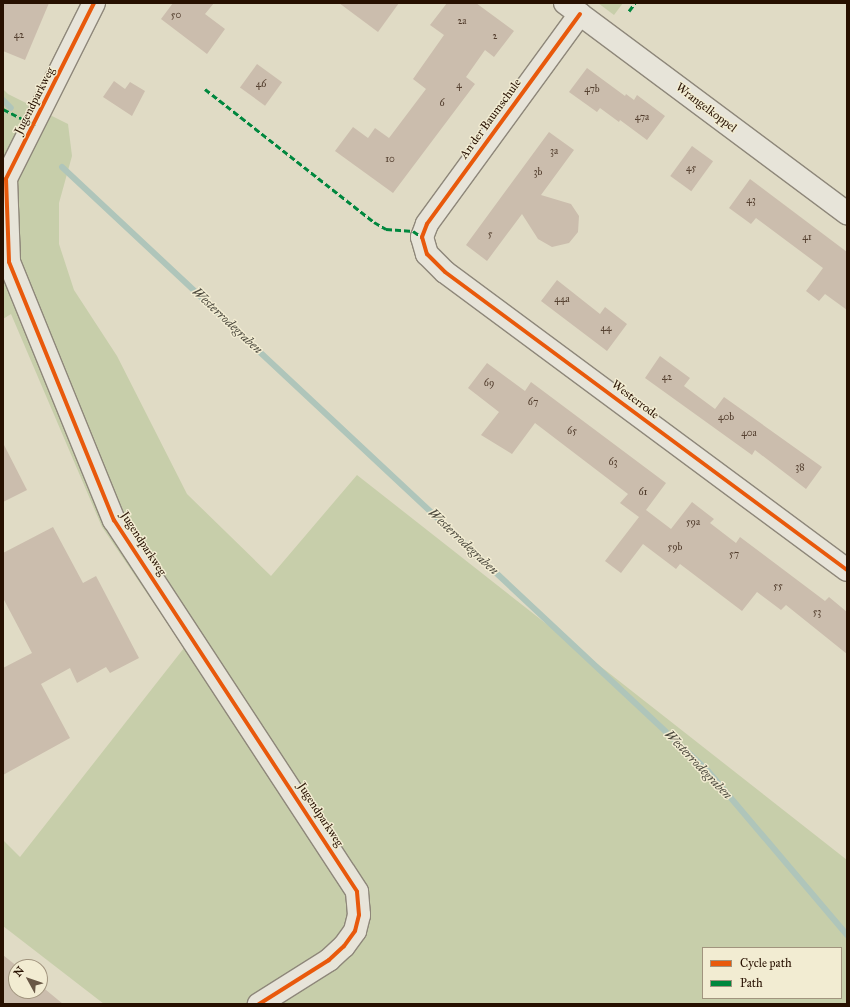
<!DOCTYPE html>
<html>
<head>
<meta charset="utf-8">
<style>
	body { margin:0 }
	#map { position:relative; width:850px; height:1007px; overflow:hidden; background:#e0dbc5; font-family:"IM FELL Great Primer",serif }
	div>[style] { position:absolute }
	.green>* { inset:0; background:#c7ceaa }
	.stream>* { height:6px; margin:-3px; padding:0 3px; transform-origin:3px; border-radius:3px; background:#afc5ba }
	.building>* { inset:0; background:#cbbdad; transform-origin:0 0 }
	.roads { filter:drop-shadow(1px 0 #8e877a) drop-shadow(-1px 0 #8e877a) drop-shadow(0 1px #8e877a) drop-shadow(0 -1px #8e877a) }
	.minor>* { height:22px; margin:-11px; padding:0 11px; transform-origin:11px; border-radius:11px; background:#e7e4d9 }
	.quiet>* { height:3px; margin-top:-1.5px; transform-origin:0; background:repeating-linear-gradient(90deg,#00873e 0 6px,transparent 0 9px) }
	.cycleway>* { height:4px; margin:-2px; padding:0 2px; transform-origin:2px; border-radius:2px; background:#e8590c }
	span { translate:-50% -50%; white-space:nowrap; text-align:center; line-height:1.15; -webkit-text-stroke:3px #f2ecd2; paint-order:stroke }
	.number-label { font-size:10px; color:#503b2b }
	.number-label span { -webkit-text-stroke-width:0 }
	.street-label { font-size:12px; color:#271000 }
	.water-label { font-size:13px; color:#4f4c40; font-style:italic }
	.frame { position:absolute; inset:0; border:4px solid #271000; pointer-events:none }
	.legend { position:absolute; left:702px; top:947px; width:140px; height:52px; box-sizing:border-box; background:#f2ecd2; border:1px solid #a1947e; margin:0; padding:5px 7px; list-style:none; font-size:12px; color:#271000 }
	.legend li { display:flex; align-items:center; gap:8px; height:20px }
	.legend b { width:20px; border:1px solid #a1947e }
	.north { position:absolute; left:8px; top:959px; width:40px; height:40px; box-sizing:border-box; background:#f2ecd2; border:1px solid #a1947e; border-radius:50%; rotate:310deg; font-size:11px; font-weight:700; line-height:16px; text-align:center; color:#271000 }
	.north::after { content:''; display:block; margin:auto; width:14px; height:18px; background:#685745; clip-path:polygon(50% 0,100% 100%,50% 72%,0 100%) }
</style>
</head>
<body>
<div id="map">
	<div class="green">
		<i style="clip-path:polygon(598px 3px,623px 3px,614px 15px)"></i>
		<i style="clip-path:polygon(evenodd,3px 89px,8px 94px,68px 124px,72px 156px,59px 203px,59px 244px,74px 290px,117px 356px,187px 494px,271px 576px,357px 475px,847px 860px,847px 1004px,104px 1004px,3px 926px,3px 840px,20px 857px,184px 648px,102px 527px,11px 314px,3px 319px,3px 89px,703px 948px,841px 948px,841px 998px,703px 998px,703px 948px)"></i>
	</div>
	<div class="stream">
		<i style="left:3px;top:100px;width:11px;rotate:45deg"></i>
		<i style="left:62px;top:167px;width:884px;rotate:43.08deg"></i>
		<i style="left:708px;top:771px;width:215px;rotate:49.7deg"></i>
	</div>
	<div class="building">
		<i style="clip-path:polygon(3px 3px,49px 3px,25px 60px,3px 51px)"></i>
		<i style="clip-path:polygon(173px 3px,214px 3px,205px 14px,225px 29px,207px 54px,161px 19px)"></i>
		<i style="clip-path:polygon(339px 3px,399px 3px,378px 32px)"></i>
		<i style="clip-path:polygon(447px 3px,476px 3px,514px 31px,494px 57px,485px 50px,466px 77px,475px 84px,393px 193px,335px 151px,353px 127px,368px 138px,375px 128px,389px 138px,426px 89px,413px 79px,444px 35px,430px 25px)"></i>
		<i style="left:257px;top:64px;width:31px;height:29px;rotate:36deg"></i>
		<i style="clip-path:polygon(587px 68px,625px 96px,626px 94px,634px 100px,637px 95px,665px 116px,647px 140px,620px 120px,619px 122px,600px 108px,597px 112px,569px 92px)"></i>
		<i style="clip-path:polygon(114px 81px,125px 89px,130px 82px,145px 91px,132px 116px,103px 97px)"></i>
		<i style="clip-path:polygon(549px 132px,574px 150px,541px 195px,571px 204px,579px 216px,578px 232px,569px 243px,552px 247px,538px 239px,522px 214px,487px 261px,466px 245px)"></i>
		<i style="left:692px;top:146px;width:26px;height:37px;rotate:36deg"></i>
		<i style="clip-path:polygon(750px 179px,847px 252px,847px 310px,825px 294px,819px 301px,806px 291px,823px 268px,756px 218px,751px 224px,729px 208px)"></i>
		<i style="clip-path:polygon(557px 280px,600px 314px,605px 307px,627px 324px,607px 351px,541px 301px)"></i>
		<i style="clip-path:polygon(660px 356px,690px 378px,684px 386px,715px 409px,724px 397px,822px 467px,806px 489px,755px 450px,752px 455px,645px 378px)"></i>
		<i style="clip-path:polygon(487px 363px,525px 391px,531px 382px,666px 483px,646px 510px,671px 529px,692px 502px,714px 519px,710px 523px,736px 543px,740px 537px,825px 601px,829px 597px,847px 612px,847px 654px,786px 605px,781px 610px,757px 592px,742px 611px,680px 564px,676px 569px,643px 544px,621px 573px,605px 561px,639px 517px,620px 503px,628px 494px,535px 423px,512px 454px,481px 435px,499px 412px,468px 388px)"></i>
		<i style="clip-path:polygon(3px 443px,27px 490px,3px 502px)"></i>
		<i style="clip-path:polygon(53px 527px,83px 583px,96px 576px,139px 658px,110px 673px,106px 667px,77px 683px,70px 668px,41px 684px,70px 738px,3px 775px,3px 668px,32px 653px,3px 598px,3px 553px)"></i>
		<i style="clip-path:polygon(3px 955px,18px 967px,16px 991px,40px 991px,40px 985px,63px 1004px,3px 1004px)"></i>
	</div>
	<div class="roads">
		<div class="minor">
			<i style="left:94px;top:3px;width:197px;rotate:116.6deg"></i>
			<i style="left:6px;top:179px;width:83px;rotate:87.9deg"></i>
			<i style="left:9px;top:262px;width:279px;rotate:67.9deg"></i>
			<i style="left:114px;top:520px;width:444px;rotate:56.8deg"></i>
			<i style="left:357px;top:892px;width:23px;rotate:85deg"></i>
			<i style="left:359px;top:915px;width:16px;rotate:104deg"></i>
			<i style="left:355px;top:931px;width:19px;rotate:126deg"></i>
			<i style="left:344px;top:946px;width:21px;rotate:137deg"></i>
			<i style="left:329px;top:960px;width:83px;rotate:147.8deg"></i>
			<i style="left:565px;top:3px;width:352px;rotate:36.7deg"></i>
			<i style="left:580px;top:14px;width:260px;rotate:126.1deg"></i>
			<i style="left:427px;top:224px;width:14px;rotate:111deg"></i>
			<i style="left:422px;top:237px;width:18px;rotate:74deg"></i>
			<i style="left:427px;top:254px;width:25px;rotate:45deg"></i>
			<i style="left:445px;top:272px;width:500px;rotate:36.55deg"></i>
		</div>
	</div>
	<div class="quiet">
		<i style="left:629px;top:11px;width:10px;rotate:-53deg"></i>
		<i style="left:205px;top:89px;width:215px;rotate:38.2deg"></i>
		<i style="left:374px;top:222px;width:14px;rotate:30deg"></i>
		<i style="left:386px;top:229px;width:27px;rotate:4deg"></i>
		<i style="left:413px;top:231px;width:11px;rotate:34deg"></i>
		<i style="left:3px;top:109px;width:36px;rotate:27deg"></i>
	</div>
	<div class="cycleway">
		<i style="left:94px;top:3px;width:197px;rotate:116.6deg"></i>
		<i style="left:6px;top:179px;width:83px;rotate:87.9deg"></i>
		<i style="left:9px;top:262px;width:279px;rotate:67.9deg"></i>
		<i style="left:114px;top:520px;width:444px;rotate:56.8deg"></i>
		<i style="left:357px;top:892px;width:23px;rotate:85deg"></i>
		<i style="left:359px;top:915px;width:16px;rotate:104deg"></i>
		<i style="left:355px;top:931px;width:19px;rotate:126deg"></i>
		<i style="left:344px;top:946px;width:21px;rotate:137deg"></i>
		<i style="left:329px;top:960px;width:83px;rotate:147.8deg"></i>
		<i style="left:580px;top:14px;width:260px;rotate:126.1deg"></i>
		<i style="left:427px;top:224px;width:14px;rotate:111deg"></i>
		<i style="left:422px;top:237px;width:18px;rotate:74deg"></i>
		<i style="left:427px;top:254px;width:25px;rotate:45deg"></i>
		<i style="left:445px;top:272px;width:500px;rotate:36.55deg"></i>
	</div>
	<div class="number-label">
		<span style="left:176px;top:16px">50</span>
		<span style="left:462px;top:22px">2a</span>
		<span style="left:19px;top:36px">42</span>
		<span style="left:495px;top:37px">2</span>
		<span style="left:261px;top:85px">46</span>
		<span style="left:459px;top:86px">4</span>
		<span style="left:592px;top:90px">47b</span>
		<span style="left:442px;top:104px">6</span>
		<span style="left:642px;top:118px">47a</span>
		<span style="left:554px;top:152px">3a</span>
		<span style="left:390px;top:160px">10</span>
		<span style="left:691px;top:169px">45</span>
		<span style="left:538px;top:173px">3b</span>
		<span style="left:751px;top:201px">43</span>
		<span style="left:490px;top:235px">5</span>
		<span style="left:807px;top:238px">41</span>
		<span style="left:562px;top:300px">44a</span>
		<span style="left:606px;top:329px">44</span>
		<span style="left:667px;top:378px">42</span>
		<span style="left:489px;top:384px">69</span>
		<span style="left:533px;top:403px">67</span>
		<span style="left:726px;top:418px">40b</span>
		<span style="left:572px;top:432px">65</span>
		<span style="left:749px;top:434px">40a</span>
		<span style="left:613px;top:463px">63</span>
		<span style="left:800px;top:468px">38</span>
		<span style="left:643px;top:493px">61</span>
		<span style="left:693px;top:523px">59a</span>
		<span style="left:675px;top:548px">59b</span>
		<span style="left:734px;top:555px">57</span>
		<span style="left:778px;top:587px">55</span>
		<span style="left:817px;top:613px">53</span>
	</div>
	<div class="street-label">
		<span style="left:35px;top:101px;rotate:-63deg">Jugendparkweg</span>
		<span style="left:706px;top:108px;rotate:37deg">Wrangelkoppel</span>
		<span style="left:491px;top:119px;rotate:-54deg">An der Baumschule</span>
		<span style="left:635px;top:400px;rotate:37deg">Westerrode</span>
		<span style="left:143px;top:544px;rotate:57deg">Jugendparkweg</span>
		<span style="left:320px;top:815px;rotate:57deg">Jugendparkweg</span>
	</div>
	<div class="water-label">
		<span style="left:227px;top:321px;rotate:43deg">Westerrodegraben</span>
		<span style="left:463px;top:542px;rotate:43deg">Westerrodegraben</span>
		<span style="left:698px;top:765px;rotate:46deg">Westerrodegraben</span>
	</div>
	<div class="frame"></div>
	<ul class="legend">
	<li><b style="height:5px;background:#e8590c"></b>Cycle path</li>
	<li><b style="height:5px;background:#00873e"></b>Path</li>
	</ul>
	<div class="north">N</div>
</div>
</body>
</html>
